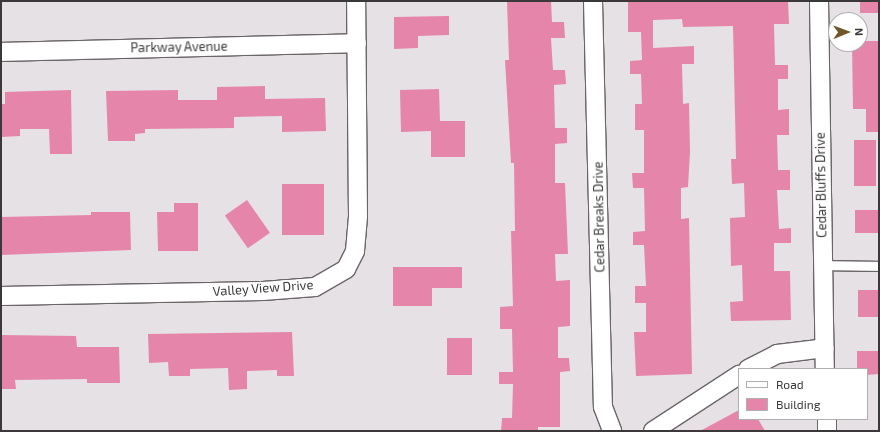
<!DOCTYPE html>
<html>
<head>
<meta charset="utf-8">
<style>
	body { margin:0 }
	#map { position:relative; width:880px; height:432px; overflow:hidden; background:#e6e1e4; font-family:"Exo 2",sans-serif }
	div>[style] { position:absolute }
	.building>* { inset:0; background:#e685aa; transform-origin:0 0 }
	.roads { filter:drop-shadow(1px 0 #6a6568) drop-shadow(-1px 0 #6a6568) drop-shadow(0 1px #6a6568) drop-shadow(0 -1px #6a6568) }
	.service>* { height:9px; margin:-4.5px; padding:0 4.5px; transform-origin:4.5px; border-radius:4.5px; background:#fff }
	.minor>* { height:18px; margin:-9px; padding:0 9px; transform-origin:9px; border-radius:9px; background:#fff }
	span { translate:-50% -50%; white-space:nowrap; text-align:center; line-height:1.15; -webkit-text-stroke:3.5px #fff; paint-order:stroke }
	.street-label { font-size:13px; color:#3a3839 }
	.frame { position:absolute; inset:0; border:2px solid #3a3839; pointer-events:none }
	.legend { position:absolute; left:738px; top:368px; width:130px; height:52px; box-sizing:border-box; background:#fff; border:1px solid #b0afb0; margin:0; padding:5px 7px; list-style:none; font-size:12px; color:#3a3839 }
	.legend li { display:flex; align-items:center; gap:8px; height:20px }
	.legend b { width:20px; border:1px solid #b0afb0 }
	.north { position:absolute; left:828px; top:12px; width:40px; height:40px; box-sizing:border-box; background:#fff; border:1px solid #b0afb0; border-radius:50%; rotate:89deg; font-size:11px; font-weight:700; line-height:16px; text-align:center; color:#3a3839 }
	.north::after { content:''; display:block; margin:auto; width:14px; height:18px; background:#725528; clip-path:polygon(50% 0,100% 100%,50% 72%,0 100%) }
</style>
</head>
<body>
<div id="map">
	<div class="building">
		<i style="clip-path:polygon(551px 1px,552px 22px,564px 22px,565px 38px,551px 38px,553px 70px,565px 70px,566px 84px,554px 85px,555px 128px,567px 128px,567px 143px,555px 144px,555px 183px,565px 183px,568px 254px,555px 254px,556px 281px,570px 280px,570px 326px,558px 327px,558px 358px,569px 358px,570px 371px,560px 372px,560px 427px,538px 427px,538px 431px,501px 431px,502px 418px,512px 418px,513px 384px,499px 384px,499px 372px,513px 372px,512px 329px,500px 329px,500px 307px,513px 306px,511px 231px,515px 231px,514px 163px,511px 163px,505px 60px,509px 60px,507px 2px)"></i>
		<i style="clip-path:polygon(628px 1px,788px 1px,789px 24px,774px 24px,775px 65px,788px 65px,788px 79px,778px 79px,778px 110px,789px 109px,789px 135px,777px 135px,778px 170px,790px 170px,790px 190px,777px 190px,779px 229px,791px 228px,791px 243px,774px 243px,774px 271px,790px 271px,791px 320px,731px 321px,730px 302px,743px 301px,742px 265px,731px 266px,730px 218px,745px 217px,744px 183px,732px 184px,731px 159px,736px 159px,733px 26px,683px 27px,682px 19px,653px 20px,653px 48px,694px 46px,694px 64px,682px 64px,683px 104px,689px 103px,690px 152px,688px 187px,681px 188px,681px 219px,689px 218px,692px 374px,636px 376px,634px 332px,646px 332px,646px 303px,635px 303px,635px 286px,646px 286px,644px 245px,633px 245px,633px 232px,645px 231px,644px 188px,633px 188px,632px 173px,644px 173px,644px 130px,635px 130px,635px 104px,642px 104px,641px 74px,630px 74px,630px 61px,642px 60px,641px 32px,628px 32px)"></i>
		<i style="left:860px;top:1px;width:19px;height:12px"></i>
		<i style="clip-path:polygon(449px 16px,449px 35px,418px 36px,418px 48px,394px 49px,394px 17px)"></i>
		<i style="clip-path:polygon(860px 41px,879px 41px,879px 132px,866px 132px,866px 109px,853px 109px,852px 44px,860px 44px)"></i>
		<i style="clip-path:polygon(265px 86px,265px 99px,325px 98px,326px 131px,282px 132px,282px 116px,234px 117px,234px 128px,145px 129px,145px 133px,135px 134px,135px 141px,108px 141px,106px 91px,178px 90px,178px 100px,217px 100px,217px 87px)"></i>
		<i style="clip-path:polygon(439px 89px,440px 121px,465px 121px,465px 157px,431px 157px,431px 131px,401px 132px,400px 90px)"></i>
		<i style="clip-path:polygon(71px 90px,72px 154px,50px 154px,49px 129px,20px 129px,20px 136px,1px 137px,1px 104px,5px 104px,5px 92px)"></i>
		<i style="left:854px;top:140px;width:22px;height:46px"></i>
		<i style="left:282px;top:184px;width:42px;height:51px"></i>
		<i style="left:247px;top:200px;width:40px;height:27px;rotate:55deg"></i>
		<i style="clip-path:polygon(174px 203px,198px 203px,198px 251px,158px 251px,157px 212px,174px 212px)"></i>
		<i style="left:855px;top:210px;width:24px;height:23px"></i>
		<i style="clip-path:polygon(91px 212px,130px 212px,131px 250px,1px 255px,1px 217px,91px 215px)"></i>
		<i style="clip-path:polygon(393px 267px,462px 267px,462px 288px,432px 288px,432px 306px,393px 306px)"></i>
		<i style="left:858px;top:290px;width:21px;height:27px"></i>
		<i style="clip-path:polygon(292px 332px,294px 376px,277px 376px,277px 370px,247px 371px,247px 389px,229px 390px,228px 368px,190px 369px,190px 376px,169px 376px,168px 362px,149px 363px,148px 334px)"></i>
		<i style="clip-path:polygon(1px 335px,76px 336px,77px 347px,119px 347px,120px 383px,87px 383px,87px 379px,15px 380px,16px 389px,1px 389px)"></i>
		<i style="left:472px;top:338px;width:37px;height:25px;rotate:90deg"></i>
		<i style="clip-path:polygon(857px 351px,879px 351px,879px 374px,867px 375px,867px 369px,857px 369px)"></i>
		<i style="clip-path:polygon(739px 410px,739px 419px,758px 419px,765px 431px,700px 431px)"></i>
	</div>
	<div class="roads">
		<div class="service">
			<i style="left:821px;top:265px;width:58px;rotate:1deg"></i>
		</div>
		<div class="minor">
			<i style="left:593px;top:1px;width:406px;rotate:88.6deg"></i>
			<i style="left:603px;top:407px;width:26px;rotate:69deg"></i>
			<i style="left:819px;top:1px;width:368px;rotate:89.1deg"></i>
			<i style="left:1px;top:52px;width:356px;rotate:-1.4deg"></i>
			<i style="left:1px;top:296px;width:262px;rotate:-1.1deg"></i>
			<i style="left:263px;top:291px;width:52px;rotate:-4.4deg"></i>
			<i style="left:315px;top:287px;width:36px;rotate:-30deg"></i>
			<i style="left:346px;top:269px;width:20px;rotate:-63deg"></i>
			<i style="left:355px;top:251px;width:35px;rotate:-85deg"></i>
			<i style="left:358px;top:216px;width:215px;rotate:-90.5deg"></i>
			<i style="left:748px;top:369px;width:33px;rotate:-27deg"></i>
			<i style="left:777px;top:354px;width:48px;rotate:-7.1deg"></i>
			<i style="left:827px;top:419px;width:12px;rotate:90deg"></i>
			<i style="left:653px;top:431px;width:103px;rotate:-33.1deg"></i>
		</div>
	</div>
	<div class="street-label">
		<span style="left:179px;top:47px;rotate:-1deg">Parkway Avenue</span>
		<span style="left:821px;top:185px;rotate:-91deg">Cedar Bluffs Drive</span>
		<span style="left:599px;top:217px;rotate:-91deg">Cedar Breaks Drive</span>
		<span style="left:263px;top:288px;rotate:-4deg">Valley View Drive</span>
	</div>
	<div class="frame"></div>
	<ul class="legend">
	<li><b style="height:5px;background:#fff"></b>Road</li>
	<li><b style="height:11px;background:#e685aa"></b>Building</li>
	</ul>
	<div class="north">N</div>
</div>
</body>
</html>
